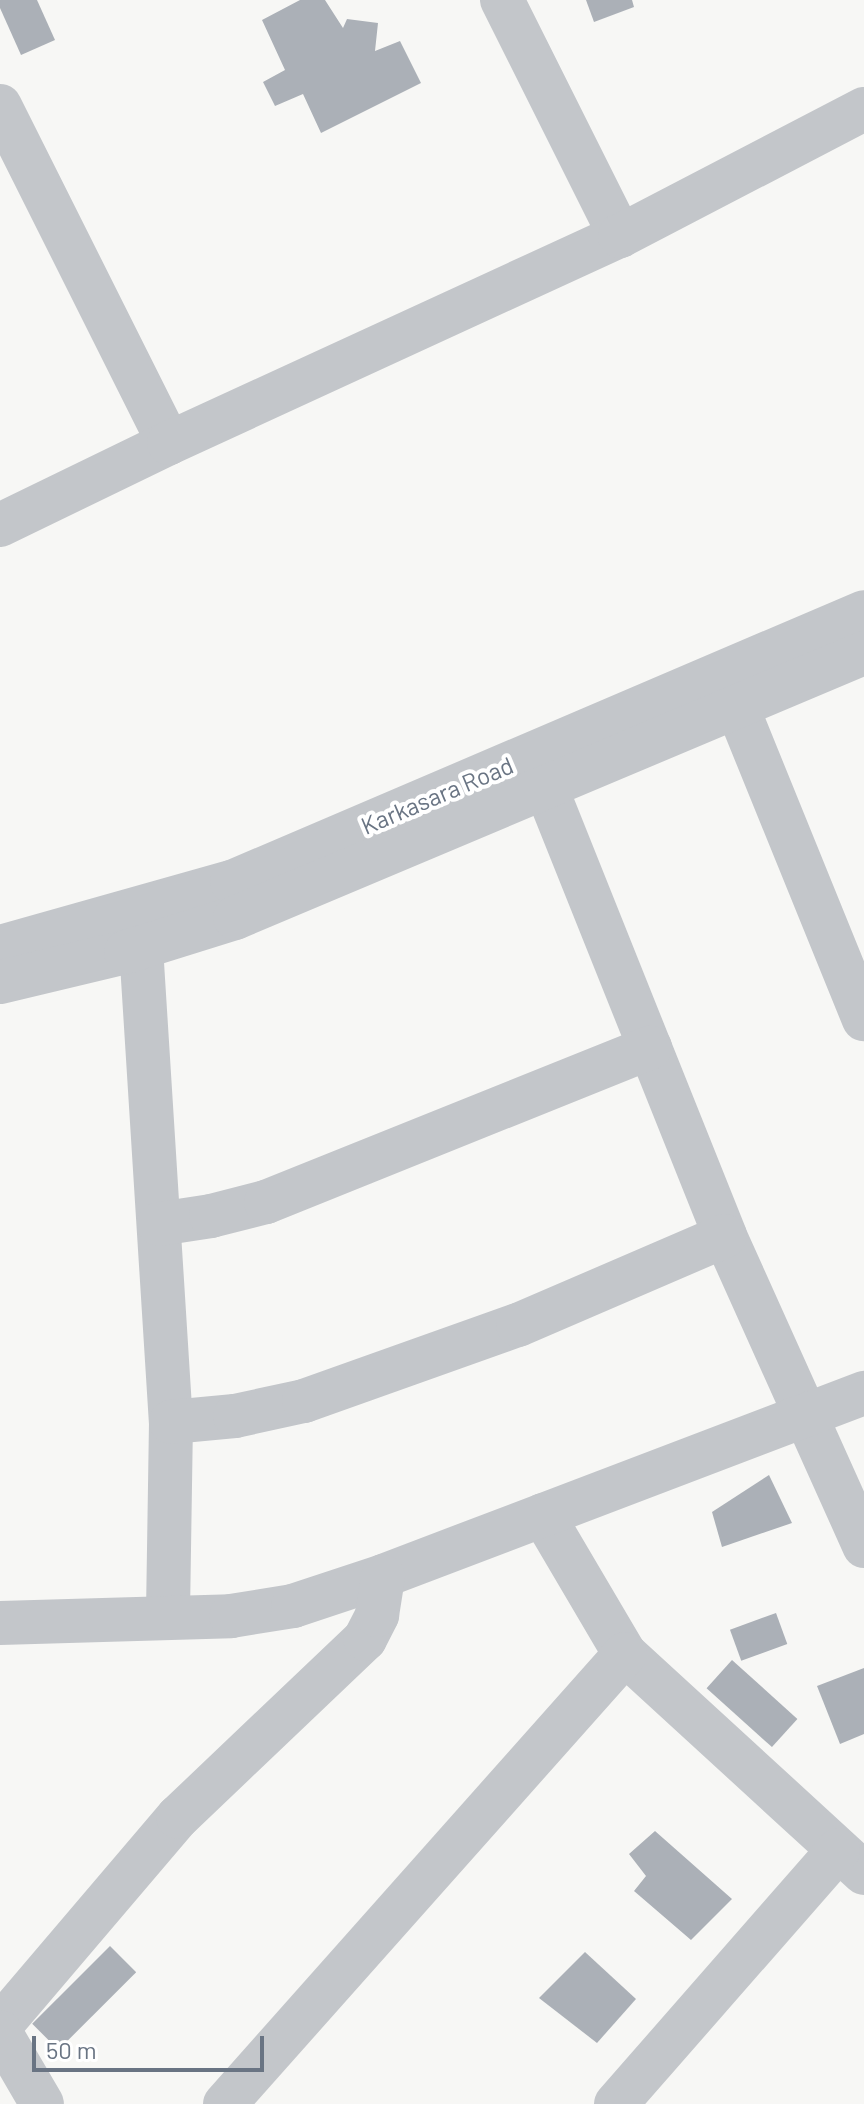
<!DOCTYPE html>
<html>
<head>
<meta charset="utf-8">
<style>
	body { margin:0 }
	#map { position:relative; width:864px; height:2104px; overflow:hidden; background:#f7f7f5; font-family:Barlow,sans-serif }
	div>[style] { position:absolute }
	.building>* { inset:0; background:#abb0b7; transform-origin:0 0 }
	.minor>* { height:44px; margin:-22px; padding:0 22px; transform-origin:22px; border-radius:22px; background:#c3c6ca }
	span { translate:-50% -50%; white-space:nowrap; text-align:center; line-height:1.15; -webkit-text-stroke:8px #fff; paint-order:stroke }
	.street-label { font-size:24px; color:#697483 }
	.scale { position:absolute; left:32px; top:2036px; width:232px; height:36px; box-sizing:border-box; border:4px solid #697483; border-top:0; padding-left:10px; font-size:24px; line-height:28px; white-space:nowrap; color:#697483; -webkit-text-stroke:6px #fff; paint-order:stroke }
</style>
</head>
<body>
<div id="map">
	<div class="building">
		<i style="clip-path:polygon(0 0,37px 0,55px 40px,21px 55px,0 8px)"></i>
		<i style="clip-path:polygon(300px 0,325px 0,343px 28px,347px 19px,378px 23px,375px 51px,400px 41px,421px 83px,321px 133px,303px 94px,275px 106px,263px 82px,285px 70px,262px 20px)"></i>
		<i style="clip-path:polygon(586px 0,632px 0,634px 7px,594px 22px)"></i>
		<i style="clip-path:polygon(769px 1475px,792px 1523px,722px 1547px,712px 1512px)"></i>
		<i style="left:776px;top:1613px;width:33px;height:49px;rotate:70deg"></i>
		<i style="left:732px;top:1660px;width:88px;height:38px;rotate:42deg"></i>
		<i style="clip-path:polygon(864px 1668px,864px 1734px,840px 1744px,817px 1686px)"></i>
		<i style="clip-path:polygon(655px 1831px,732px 1899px,691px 1940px,634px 1891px,646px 1876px,629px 1854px)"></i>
		<i style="left:110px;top:1946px;width:37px;height:110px;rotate:45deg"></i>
		<i style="clip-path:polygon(585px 1952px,636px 1999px,597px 2043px,539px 1998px)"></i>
	</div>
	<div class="minor">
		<i style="left:502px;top:0;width:264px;rotate:63.4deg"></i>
		<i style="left:0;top:106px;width:377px;rotate:63.4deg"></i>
		<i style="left:0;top:525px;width:188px;rotate:-25.9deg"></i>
		<i style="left:169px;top:443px;width:496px;rotate:-24.7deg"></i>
		<i style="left:620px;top:236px;width:275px;rotate:-27.5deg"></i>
		<i style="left:737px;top:707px;width:337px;rotate:67.9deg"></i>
		<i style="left:546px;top:788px;width:482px;rotate:68.2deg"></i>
		<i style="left:725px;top:1236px;width:340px;rotate:65.8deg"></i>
		<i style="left:0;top:947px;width:241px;rotate:-15.7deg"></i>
		<i style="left:232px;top:882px;width:687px;rotate:-23.13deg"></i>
		<i style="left:141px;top:947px;width:476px;rotate:86.4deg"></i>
		<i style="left:171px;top:1422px;width:194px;rotate:90.9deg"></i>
		<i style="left:0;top:982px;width:130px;rotate:-13.4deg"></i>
		<i style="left:126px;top:952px;width:114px;rotate:-17.3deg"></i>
		<i style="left:235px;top:918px;width:683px;rotate:-22.85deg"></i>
		<i style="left:159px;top:1224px;width:53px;rotate:-8.7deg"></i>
		<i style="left:211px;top:1216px;width:57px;rotate:-14.3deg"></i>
		<i style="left:266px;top:1202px;width:414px;rotate:-21.9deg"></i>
		<i style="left:171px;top:1422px;width:64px;rotate:-5.4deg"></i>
		<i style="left:235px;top:1416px;width:71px;rotate:-12.3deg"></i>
		<i style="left:304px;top:1401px;width:227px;rotate:-19.6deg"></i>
		<i style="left:518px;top:1325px;width:225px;rotate:-23.3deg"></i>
		<i style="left:543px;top:1515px;width:161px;rotate:59.5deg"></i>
		<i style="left:625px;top:1654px;width:324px;rotate:42.5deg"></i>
		<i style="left:0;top:1623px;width:231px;rotate:-1.7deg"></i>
		<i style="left:231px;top:1616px;width:63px;rotate:-9.2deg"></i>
		<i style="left:293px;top:1606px;width:95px;rotate:-18.4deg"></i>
		<i style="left:383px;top:1576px;width:515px;rotate:-20.83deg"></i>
		<i style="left:0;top:2026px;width:275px;rotate:-49.6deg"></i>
		<i style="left:178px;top:1817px;width:258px;rotate:-43.6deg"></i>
		<i style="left:365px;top:1639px;width:27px;rotate:-63deg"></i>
		<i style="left:377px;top:1615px;width:39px;rotate:-81deg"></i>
		<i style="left:0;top:2032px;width:83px;rotate:59.7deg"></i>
		<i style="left:225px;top:2104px;width:602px;rotate:-48.37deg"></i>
		<i style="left:616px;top:2104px;width:337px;rotate:-48.8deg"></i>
	</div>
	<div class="street-label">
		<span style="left:437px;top:795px;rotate:-23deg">Karkasara Road</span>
	</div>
	<div class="scale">50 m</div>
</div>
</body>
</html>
